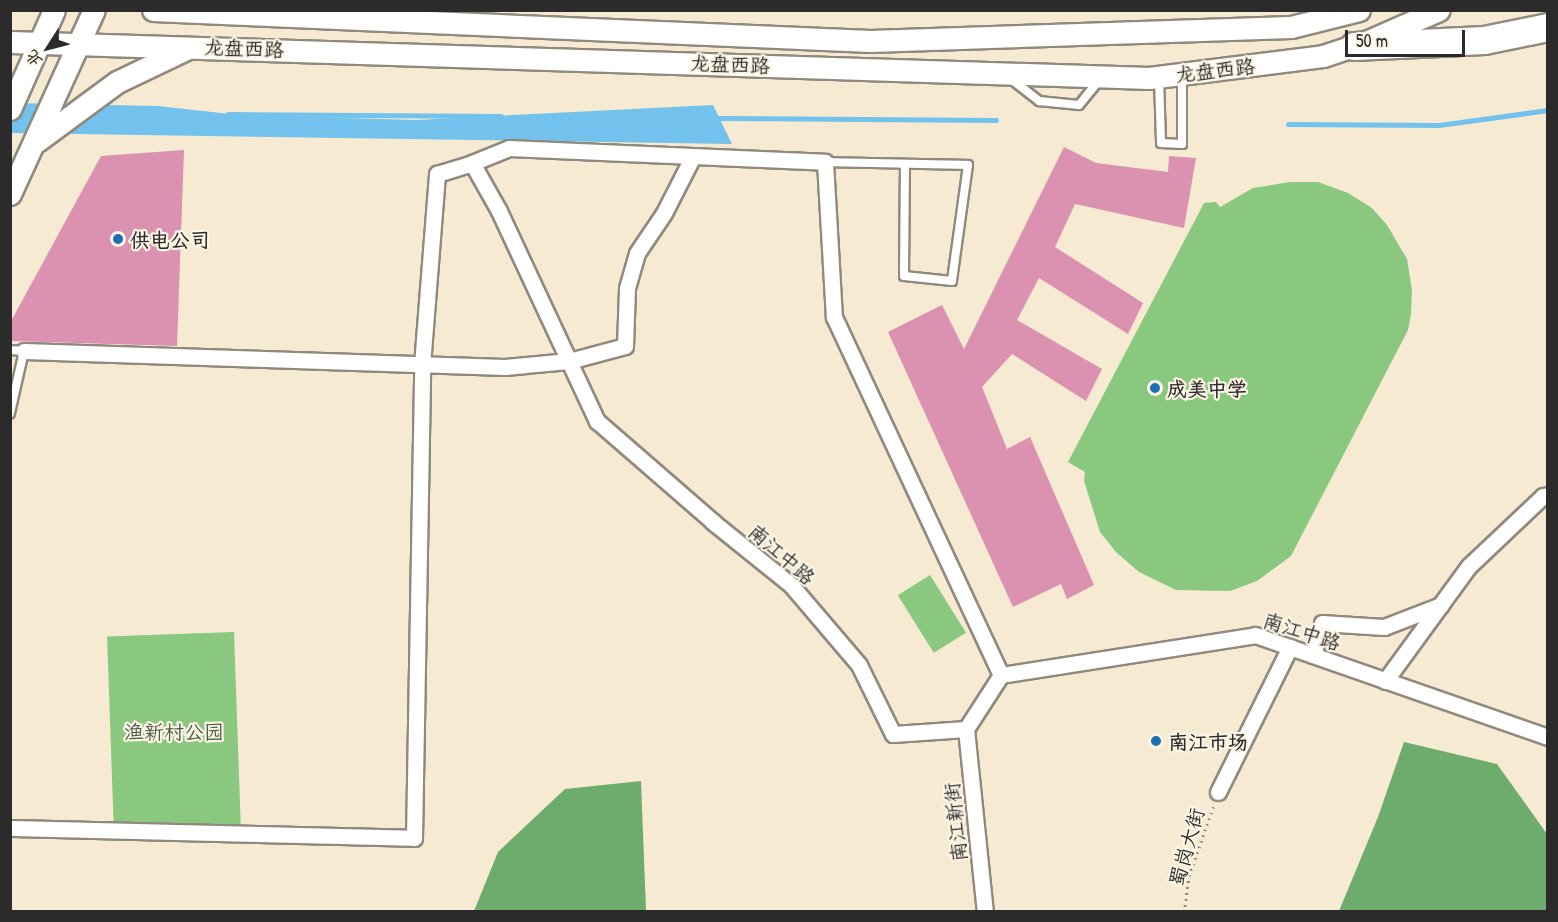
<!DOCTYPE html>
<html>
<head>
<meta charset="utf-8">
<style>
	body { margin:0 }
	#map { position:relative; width:1558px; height:922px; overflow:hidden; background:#f6ead2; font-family:"Patrick Hand","LXGW WenKai TC",sans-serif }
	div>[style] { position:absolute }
	.green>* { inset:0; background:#89c87e; transform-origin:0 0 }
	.forest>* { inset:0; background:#6eac6d }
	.water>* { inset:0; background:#72c2ed }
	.stream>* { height:4.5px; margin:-2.25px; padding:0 2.25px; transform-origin:2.25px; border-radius:2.25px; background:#72c2ed }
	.building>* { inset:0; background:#db91b0 }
	.path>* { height:3px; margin-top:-1.5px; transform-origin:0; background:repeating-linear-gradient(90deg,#908a7e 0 1.5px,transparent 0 6px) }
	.roads { filter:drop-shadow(2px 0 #908a7e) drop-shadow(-2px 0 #908a7e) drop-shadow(0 2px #908a7e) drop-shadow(0 -2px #908a7e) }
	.lane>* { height:8px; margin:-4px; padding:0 4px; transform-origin:4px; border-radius:4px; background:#fff }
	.street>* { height:15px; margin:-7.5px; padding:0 7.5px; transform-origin:7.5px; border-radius:7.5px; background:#fff }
	.secondary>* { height:21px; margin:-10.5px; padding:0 10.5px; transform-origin:10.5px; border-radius:10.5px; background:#fff }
	.highway>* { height:27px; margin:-13.5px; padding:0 13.5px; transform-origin:13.5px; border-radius:13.5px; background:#fff }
	.dots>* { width:16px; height:16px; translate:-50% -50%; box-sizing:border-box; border:3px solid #fcf5e5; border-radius:50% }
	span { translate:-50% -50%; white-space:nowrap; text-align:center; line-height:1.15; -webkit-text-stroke:4.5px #fcf5e5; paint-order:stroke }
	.street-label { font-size:20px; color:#2b2b2b }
	.poi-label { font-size:20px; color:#2b2b2b; font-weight:700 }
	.left { translate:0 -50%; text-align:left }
	.park-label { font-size:20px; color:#475a44 }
	.frame { position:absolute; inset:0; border:12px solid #2b2b2b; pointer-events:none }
	.north { position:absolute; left:18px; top:18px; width:60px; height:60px; -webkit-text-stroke:4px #fcf5e5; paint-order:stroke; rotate:234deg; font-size:16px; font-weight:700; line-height:24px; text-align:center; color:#2b2b2b }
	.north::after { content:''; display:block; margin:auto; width:21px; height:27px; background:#2b2b2b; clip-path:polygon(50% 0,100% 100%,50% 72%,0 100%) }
	.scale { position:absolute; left:1345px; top:30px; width:120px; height:27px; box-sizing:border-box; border:3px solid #2b2b2b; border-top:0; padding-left:8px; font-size:18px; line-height:21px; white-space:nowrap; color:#2b2b2b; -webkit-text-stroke:4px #fcf5e5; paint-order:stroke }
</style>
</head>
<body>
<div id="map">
	<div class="green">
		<i style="clip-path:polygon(1290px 182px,1318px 182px,1348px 193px,1372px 208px,1387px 225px,1407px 259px,1412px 290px,1411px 314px,1408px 330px,1291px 556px,1257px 581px,1230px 591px,1176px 590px,1139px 572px,1116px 552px,1100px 532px,1084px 481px,1085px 472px,1068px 462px,1204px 203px,1216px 202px,1220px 207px,1253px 188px)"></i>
		<i style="left:930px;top:575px;width:68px;height:38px;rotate:58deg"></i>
		<i style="left:234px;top:632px;width:194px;height:127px;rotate:88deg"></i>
	</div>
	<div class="forest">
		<i style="clip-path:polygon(1404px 742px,1497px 764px,1547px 834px,1547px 911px,1339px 911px,1378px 817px)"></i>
		<i style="clip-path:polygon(641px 781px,646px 911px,474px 911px,498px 852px,565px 789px)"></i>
	</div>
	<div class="water">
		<i style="clip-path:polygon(11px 103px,158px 106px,239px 115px,416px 120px,713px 105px,732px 144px,11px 133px)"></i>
	</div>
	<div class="stream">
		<i style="left:228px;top:114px;width:273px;rotate:0.4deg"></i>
		<i style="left:714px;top:118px;width:282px;rotate:0.4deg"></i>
		<i style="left:1288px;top:124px;width:151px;rotate:0.4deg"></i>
		<i style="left:1439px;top:125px;width:110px;rotate:-7.8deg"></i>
	</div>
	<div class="building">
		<i style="clip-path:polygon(1064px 147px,1096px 163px,1168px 172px,1169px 156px,1196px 158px,1184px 228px,1075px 204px,1055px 247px,1143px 303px,1128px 334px,1039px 278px,1017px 320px,1102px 369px,1086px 401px,1012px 354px,982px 387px,1007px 449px,1030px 437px,1094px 585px,1067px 599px,1061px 584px,1013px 607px,888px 332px,942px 305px,964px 349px)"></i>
		<i style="clip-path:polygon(184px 150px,177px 346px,10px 341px,10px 323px,101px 156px)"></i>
	</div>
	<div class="path">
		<i style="left:1184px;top:912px;width:36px;rotate:-82deg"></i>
		<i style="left:1189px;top:876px;width:75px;rotate:-70.6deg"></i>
	</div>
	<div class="roads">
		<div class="lane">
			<i style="left:1159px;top:78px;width:65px;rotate:88.2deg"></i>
			<i style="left:1161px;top:143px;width:21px;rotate:3deg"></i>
			<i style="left:1182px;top:144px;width:70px;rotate:-90deg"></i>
			<i style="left:1011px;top:79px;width:36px;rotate:38deg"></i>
			<i style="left:1039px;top:101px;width:40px;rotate:5.7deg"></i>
			<i style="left:1079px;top:105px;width:32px;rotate:-51deg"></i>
			<i style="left:825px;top:162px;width:143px;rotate:1.2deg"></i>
			<i style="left:968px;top:165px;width:117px;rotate:97.9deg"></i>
			<i style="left:952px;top:281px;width:48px;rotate:-174.1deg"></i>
			<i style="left:904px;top:276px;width:112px;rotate:-89.5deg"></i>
			<i style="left:10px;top:350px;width:14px;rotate:4deg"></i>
			<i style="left:24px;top:351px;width:64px;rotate:102.7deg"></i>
		</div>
		<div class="street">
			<i style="left:472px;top:163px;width:40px;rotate:-22deg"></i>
			<i style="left:509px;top:148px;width:316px;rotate:2.5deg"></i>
			<i style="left:825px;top:162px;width:155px;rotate:86.7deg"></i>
			<i style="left:834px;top:317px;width:395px;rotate:65deg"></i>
			<i style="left:24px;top:351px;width:481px;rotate:1.9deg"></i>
			<i style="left:505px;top:367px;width:64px;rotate:-5.4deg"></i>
			<i style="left:569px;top:361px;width:58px;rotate:-15deg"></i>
			<i style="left:625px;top:346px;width:58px;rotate:-88deg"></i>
			<i style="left:627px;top:288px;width:36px;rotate:-74deg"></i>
			<i style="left:637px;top:253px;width:48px;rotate:-56deg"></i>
			<i style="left:664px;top:213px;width:64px;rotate:-63deg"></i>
			<i style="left:1313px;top:655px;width:33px;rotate:-74deg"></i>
			<i style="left:1322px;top:623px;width:62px;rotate:3.7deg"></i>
			<i style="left:1384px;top:627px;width:61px;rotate:-21.1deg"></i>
			<i style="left:1385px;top:681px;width:142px;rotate:-53.9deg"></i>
			<i style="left:1469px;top:566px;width:102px;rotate:-43.4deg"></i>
			<i style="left:1543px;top:496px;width:5px;rotate:-11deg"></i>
			<i style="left:966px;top:729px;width:184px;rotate:84.1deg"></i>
			<i style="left:1218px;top:792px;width:162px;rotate:-63.6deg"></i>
			<i style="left:10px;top:828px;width:404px;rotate:1.4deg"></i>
			<i style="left:414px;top:838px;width:473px;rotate:-89deg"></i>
			<i style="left:422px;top:365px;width:192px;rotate:-85.5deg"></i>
			<i style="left:437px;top:174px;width:37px;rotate:-17deg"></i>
			<i style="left:472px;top:163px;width:55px;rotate:60.6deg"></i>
			<i style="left:499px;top:211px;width:232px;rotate:65deg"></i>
			<i style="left:597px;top:421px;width:154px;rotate:41deg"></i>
			<i style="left:713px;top:522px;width:100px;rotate:38.9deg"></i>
			<i style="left:791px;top:585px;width:105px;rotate:49.6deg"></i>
			<i style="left:859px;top:665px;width:77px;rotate:63.8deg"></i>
			<i style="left:893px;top:734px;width:73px;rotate:-3.9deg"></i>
			<i style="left:966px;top:729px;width:64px;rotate:-57.1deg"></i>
			<i style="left:1001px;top:675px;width:257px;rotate:-8.9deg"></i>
			<i style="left:1255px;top:635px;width:310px;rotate:19.2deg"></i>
		</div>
		<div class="secondary">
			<i style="left:153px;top:10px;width:718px;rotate:2.48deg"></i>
			<i style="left:870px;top:41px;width:421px;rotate:-1.9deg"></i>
			<i style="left:1291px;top:27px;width:70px;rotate:-14deg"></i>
			<i style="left:10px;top:42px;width:1140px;rotate:1.81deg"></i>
			<i style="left:1149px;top:78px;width:175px;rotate:-7.2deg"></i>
			<i style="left:1323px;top:56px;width:47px;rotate:-18.4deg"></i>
			<i style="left:1368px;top:41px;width:77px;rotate:-23.6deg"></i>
			<i style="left:10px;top:109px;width:108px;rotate:-66deg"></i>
			<i style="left:37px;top:141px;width:99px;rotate:-36.4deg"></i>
			<i style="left:117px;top:82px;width:76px;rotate:-25.6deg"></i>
			<i style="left:10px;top:194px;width:202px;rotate:-65.5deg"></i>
		</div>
		<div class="highway">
			<i style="left:1354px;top:46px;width:130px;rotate:-2.6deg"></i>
			<i style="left:1484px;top:40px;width:65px;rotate:-11.5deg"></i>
		</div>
	</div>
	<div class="dots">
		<i style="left:118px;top:239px;background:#1f6fb2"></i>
		<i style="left:1155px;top:388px;background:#1f6fb2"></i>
		<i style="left:1156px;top:741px;background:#1f6fb2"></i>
	</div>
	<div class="street-label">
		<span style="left:244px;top:48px;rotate:2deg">龙盘西路</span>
		<span style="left:730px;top:64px;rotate:2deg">龙盘西路</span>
		<span style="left:1215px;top:70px;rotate:-7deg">龙盘西路</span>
		<span style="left:782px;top:554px;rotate:41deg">南江中路</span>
		<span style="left:1302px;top:631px;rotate:18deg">南江中路</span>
		<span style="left:955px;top:822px;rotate:-96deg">南江新街</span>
		<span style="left:1186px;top:847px;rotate:-74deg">蜀岗大街</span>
	</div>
	<div class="poi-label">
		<span class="left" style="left:130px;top:239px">供电公司</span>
		<span class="left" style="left:1167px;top:388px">成美中学</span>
		<span class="left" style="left:1168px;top:741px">南江市场</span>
	</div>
	<div class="park-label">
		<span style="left:174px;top:731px">渔新村公园</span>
	</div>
	<div class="frame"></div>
	<div class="north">北</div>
	<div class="scale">50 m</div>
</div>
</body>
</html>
